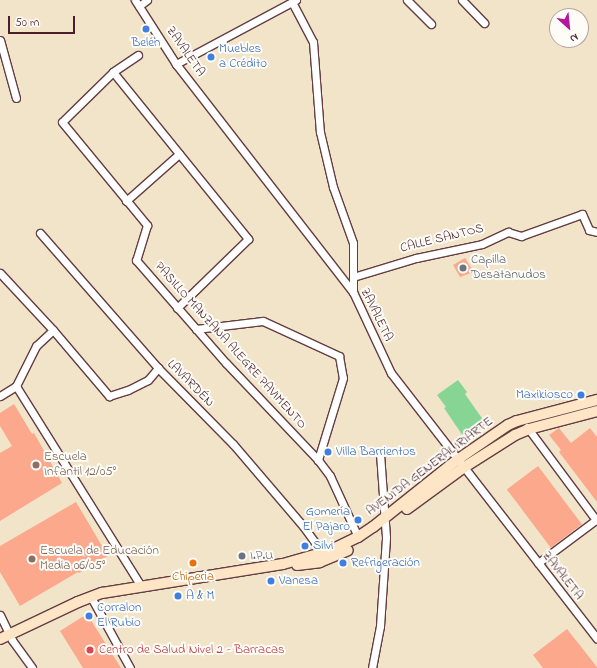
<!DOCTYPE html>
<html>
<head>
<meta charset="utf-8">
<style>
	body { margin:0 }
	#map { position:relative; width:597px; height:668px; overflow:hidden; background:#f2e4c8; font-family:"Indie Flower",sans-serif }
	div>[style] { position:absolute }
	.green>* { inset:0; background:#87d594 }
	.building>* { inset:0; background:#fba88d; transform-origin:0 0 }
	.roads { filter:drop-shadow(1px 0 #633d43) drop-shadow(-1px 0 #633d43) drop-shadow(0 1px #633d43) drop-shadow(0 -1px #633d43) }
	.street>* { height:7px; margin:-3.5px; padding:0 3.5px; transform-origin:3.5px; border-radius:3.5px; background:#fff }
	.secondary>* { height:10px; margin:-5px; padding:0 5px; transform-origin:5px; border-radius:5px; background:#fde5c5 }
	.dots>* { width:11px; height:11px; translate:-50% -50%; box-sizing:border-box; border:2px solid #fdfcf7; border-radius:50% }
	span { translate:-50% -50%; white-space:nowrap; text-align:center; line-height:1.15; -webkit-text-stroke:4px #fdfcf7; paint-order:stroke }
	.shop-label { font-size:13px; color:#366cbe }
	.left { translate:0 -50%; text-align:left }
	.right { translate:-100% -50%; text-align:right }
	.street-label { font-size:13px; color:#4a1f2b }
	.worship-label { font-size:13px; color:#5b616d }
	.education-label { font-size:13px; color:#785e54 }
	.food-label { font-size:13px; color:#c56008 }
	.health-label { font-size:13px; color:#be3a42 }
	.north { position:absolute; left:549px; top:8px; width:40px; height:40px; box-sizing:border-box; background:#fdfcf7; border:1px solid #b5a4a5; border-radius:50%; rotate:153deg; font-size:11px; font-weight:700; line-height:16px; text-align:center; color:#4a1f2b }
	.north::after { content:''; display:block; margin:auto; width:14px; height:18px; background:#b5179e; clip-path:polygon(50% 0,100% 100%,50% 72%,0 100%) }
	.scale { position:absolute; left:8px; top:16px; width:67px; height:18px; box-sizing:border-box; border:2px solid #4a1f2b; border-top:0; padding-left:5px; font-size:12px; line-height:14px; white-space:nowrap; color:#4a1f2b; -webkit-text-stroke:3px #fdfcf7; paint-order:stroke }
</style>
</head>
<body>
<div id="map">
	<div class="green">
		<i style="clip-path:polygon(458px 380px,467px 392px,465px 394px,486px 424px,465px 439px,444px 408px,446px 407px,437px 395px)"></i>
	</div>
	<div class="building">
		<i style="clip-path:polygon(465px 258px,474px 272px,460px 277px,453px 265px)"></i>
		<i style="clip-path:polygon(14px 404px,32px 434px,34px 433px,62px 483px,0 521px,0 453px,12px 446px,0 426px,0 413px)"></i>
		<i style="clip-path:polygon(559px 428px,571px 443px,590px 428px,597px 437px,597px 502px,559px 452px,561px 450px,549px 435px)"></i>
		<i style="left:538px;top:466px;width:73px;height:39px;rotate:53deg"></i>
		<i style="clip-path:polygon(76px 502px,108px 556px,79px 573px,78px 572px,20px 606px,0 572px,0 546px)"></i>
		<i style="clip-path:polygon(87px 614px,121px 668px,83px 668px,60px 631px)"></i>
		<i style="clip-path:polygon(567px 629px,597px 667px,597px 668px,543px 668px,533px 655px)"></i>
	</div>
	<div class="roads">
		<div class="street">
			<i style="left:135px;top:0;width:76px;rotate:57.4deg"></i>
			<i style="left:176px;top:64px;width:289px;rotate:52.2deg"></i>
			<i style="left:353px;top:292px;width:89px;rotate:64.9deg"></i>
			<i style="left:391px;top:373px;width:336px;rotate:52.2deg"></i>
			<i style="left:407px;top:0;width:34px;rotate:45deg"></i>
			<i style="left:462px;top:0;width:32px;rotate:46deg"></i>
			<i style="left:292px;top:2px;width:45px;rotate:62.3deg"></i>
			<i style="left:313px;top:42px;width:90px;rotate:85.6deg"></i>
			<i style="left:320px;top:132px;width:57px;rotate:76.7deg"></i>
			<i style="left:333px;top:187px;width:59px;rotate:70.3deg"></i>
			<i style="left:353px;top:243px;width:49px;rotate:90deg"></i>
			<i style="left:139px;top:6px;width:10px;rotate:-37deg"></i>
			<i style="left:0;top:40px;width:60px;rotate:74.6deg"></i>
			<i style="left:138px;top:55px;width:30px;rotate:146deg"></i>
			<i style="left:113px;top:72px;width:71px;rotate:135.6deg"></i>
			<i style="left:62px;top:122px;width:134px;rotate:50.5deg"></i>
			<i style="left:147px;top:225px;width:37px;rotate:107deg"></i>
			<i style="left:136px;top:260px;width:137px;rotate:48.9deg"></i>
			<i style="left:226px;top:363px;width:134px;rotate:46.5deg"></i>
			<i style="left:318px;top:460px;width:20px;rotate:53deg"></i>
			<i style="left:330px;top:476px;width:67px;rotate:65.3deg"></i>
			<i style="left:176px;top:64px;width:136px;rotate:-28.1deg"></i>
			<i style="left:113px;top:72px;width:215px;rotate:51deg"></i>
			<i style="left:248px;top:239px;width:99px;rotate:135.8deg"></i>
			<i style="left:126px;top:201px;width:71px;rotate:-41.6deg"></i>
			<i style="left:40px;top:233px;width:179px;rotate:48.8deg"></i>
			<i style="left:158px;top:368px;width:107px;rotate:45.4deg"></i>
			<i style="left:233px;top:444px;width:108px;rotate:49.5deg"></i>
			<i style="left:303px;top:526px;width:24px;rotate:54deg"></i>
			<i style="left:317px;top:545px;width:10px;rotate:66deg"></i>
			<i style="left:0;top:273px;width:78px;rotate:47.1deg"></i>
			<i style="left:53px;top:330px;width:87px;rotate:49.7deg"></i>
			<i style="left:109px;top:396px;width:20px;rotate:-18deg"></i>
			<i style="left:128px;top:390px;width:22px;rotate:-27deg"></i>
			<i style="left:148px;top:380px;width:16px;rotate:-50deg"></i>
			<i style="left:353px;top:277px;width:66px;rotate:-16.8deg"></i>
			<i style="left:416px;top:258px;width:67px;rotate:-12deg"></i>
			<i style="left:482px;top:244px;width:29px;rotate:-25deg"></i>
			<i style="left:508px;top:232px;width:14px;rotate:17deg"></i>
			<i style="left:521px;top:236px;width:65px;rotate:-19.8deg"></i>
			<i style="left:582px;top:214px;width:17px;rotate:66deg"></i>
			<i style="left:589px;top:230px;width:8px;rotate:14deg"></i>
			<i style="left:196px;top:329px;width:67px;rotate:-6.8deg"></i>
			<i style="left:263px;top:321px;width:84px;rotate:24.7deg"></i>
			<i style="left:339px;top:356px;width:22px;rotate:80deg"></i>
			<i style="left:343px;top:378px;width:86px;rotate:107deg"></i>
			<i style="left:16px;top:386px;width:45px;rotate:-63.4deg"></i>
			<i style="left:36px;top:346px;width:23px;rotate:-43deg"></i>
			<i style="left:0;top:396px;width:19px;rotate:-32deg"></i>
			<i style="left:16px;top:386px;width:236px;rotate:58deg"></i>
			<i style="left:527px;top:427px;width:116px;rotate:53.4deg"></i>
			<i style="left:538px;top:563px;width:74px;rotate:-36.7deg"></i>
			<i style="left:91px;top:597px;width:81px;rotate:61.2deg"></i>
			<i style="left:0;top:615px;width:28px;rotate:64deg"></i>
			<i style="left:12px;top:640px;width:34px;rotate:54deg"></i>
			<i style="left:372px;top:668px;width:43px;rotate:-79.2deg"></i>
			<i style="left:380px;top:626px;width:89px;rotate:-86.1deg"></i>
			<i style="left:386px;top:537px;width:84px;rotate:-94.1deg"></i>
		</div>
		<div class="secondary">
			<i style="left:407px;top:509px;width:69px;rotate:-36.2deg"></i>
			<i style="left:463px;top:468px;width:62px;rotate:-32.4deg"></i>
			<i style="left:515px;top:435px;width:15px;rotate:-23deg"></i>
			<i style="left:529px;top:429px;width:70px;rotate:-14.8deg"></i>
			<i style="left:297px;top:565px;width:23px;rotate:-7deg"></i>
			<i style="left:320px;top:562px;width:30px;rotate:-23deg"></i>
			<i style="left:0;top:639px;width:86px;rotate:-25.4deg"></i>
			<i style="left:78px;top:602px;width:26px;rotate:-21deg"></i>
			<i style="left:102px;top:593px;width:183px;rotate:-9.1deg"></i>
			<i style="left:283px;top:564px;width:48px;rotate:-15.8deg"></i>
			<i style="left:329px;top:551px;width:32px;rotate:-26deg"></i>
			<i style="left:358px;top:537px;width:18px;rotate:-34deg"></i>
			<i style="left:373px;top:527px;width:107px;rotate:-38.6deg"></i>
			<i style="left:457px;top:460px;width:62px;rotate:-34.5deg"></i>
			<i style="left:508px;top:425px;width:10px;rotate:-24deg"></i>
			<i style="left:517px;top:421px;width:83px;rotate:-14.7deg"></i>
		</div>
	</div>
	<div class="dots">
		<i style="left:146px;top:29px;background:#3f7fe0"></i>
		<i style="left:211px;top:57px;background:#3f7fe0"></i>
		<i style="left:463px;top:268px;background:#6b7280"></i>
		<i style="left:581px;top:395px;background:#3f7fe0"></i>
		<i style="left:328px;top:452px;background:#3f7fe0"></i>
		<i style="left:36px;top:465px;background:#8d6e63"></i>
		<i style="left:358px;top:520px;background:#3f7fe0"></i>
		<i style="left:305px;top:546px;background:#3f7fe0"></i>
		<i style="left:242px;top:556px;background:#6b7280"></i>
		<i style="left:32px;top:559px;background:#8d6e63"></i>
		<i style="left:193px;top:563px;background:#e8710a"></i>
		<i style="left:343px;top:563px;background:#3f7fe0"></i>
		<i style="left:271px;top:581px;background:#3f7fe0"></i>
		<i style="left:178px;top:596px;background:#3f7fe0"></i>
		<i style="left:89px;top:616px;background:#3f7fe0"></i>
		<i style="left:90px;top:650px;background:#e0444e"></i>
	</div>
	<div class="shop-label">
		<span style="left:146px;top:43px">Belén</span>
		<span class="left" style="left:219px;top:57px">Muebles<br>a Crédito</span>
		<span class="right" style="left:573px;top:395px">Maxikiosco</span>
		<span class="left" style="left:336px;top:452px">Villa Barrientos</span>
		<span class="right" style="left:350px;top:520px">Gomería<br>El Pajaro</span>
		<span class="left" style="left:313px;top:546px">Silvi</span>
		<span class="left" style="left:351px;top:563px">Refrigeración</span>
		<span class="left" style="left:279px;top:581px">Vanesa</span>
		<span class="left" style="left:186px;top:596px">A &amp; M</span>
		<span class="left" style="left:97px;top:616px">Corralon<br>El Rubio</span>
	</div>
	<div class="street-label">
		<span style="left:185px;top:52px;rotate:55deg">ZAVALETA</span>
		<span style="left:442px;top:239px;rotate:-14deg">CALLE SANTOS</span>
		<span style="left:376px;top:315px;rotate:64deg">ZAVALETA</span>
		<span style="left:230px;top:346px;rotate:48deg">PASILLO MANZANA ALEGRE PAVIMENTO</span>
		<span style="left:190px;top:384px;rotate:45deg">LAVARDÉN</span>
		<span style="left:430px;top:467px;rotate:-37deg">AVENIDA GENERAL IRIARTE</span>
		<span style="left:562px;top:576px;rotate:52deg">ZAVALETA</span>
	</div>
	<div class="worship-label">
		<span class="left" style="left:471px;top:268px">Capilla<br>Desatanudos</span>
		<span class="left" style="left:250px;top:556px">I.P.U</span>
	</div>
	<div class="education-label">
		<span class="left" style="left:44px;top:465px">Escuela<br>Infantil 12/05°</span>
		<span class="left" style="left:40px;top:559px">Escuela de Educación<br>Media 06/05°</span>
	</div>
	<div class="food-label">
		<span style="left:193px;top:577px">Chiperia</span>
	</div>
	<div class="health-label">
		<span class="left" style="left:99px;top:650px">Centro de Salud Nivel 2 - Barracas</span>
	</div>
	<div class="north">N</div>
	<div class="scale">50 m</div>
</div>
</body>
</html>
